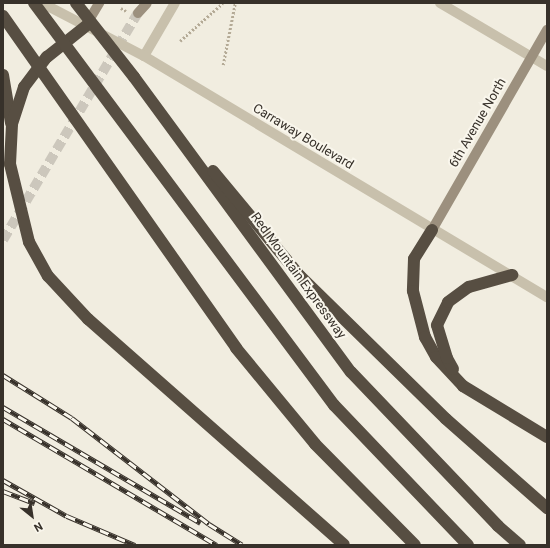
<!DOCTYPE html>
<html>
<head>
<meta charset="utf-8">
<style>
	body { margin:0 }
	#map { position:relative; width:550px; height:548px; overflow:hidden; background:#f1ede0; font-family:Roboto,sans-serif }
	div>[style] { position:absolute }
	.secondary-tunnel>* { height:10px; margin-top:-5px; transform-origin:0; background:repeating-linear-gradient(90deg,#ccc7bc 0 10px,transparent 0 15px) }
	.path>* { height:2.5px; margin-top:-1.25px; transform-origin:0; background:repeating-linear-gradient(90deg,#b4aa96 0 2px,transparent 0 4px) }
	.minor>* { height:10px; margin:-5px; padding:0 5px; transform-origin:5px; border-radius:5px; background:#c8c0ac }
	.tertiary>* { height:10px; margin:-5px; padding:0 5px; transform-origin:5px; border-radius:5px; background:#c8c0ac }
	.secondary>* { height:10px; margin:-5px; padding:0 5px; transform-origin:5px; border-radius:5px; background:#9c907e }
	.motorway>* { height:12px; margin:-6px; padding:0 6px; transform-origin:6px; border-radius:6px; background:#574e42 }
	.rail>* { height:4.5px; margin-top:-2.25px; transform-origin:0; background:repeating-linear-gradient(90deg,#f9f6ec 0 9px,#37312a 0 18px); box-sizing:border-box; border-block:1px solid #37312a }
	.motorway-bridge>* { height:12px; margin:-6px; padding:0 6px; transform-origin:6px; border-radius:6px; background:#574e42 }
	span { translate:-50% -50%; white-space:nowrap; text-align:center; line-height:1.15; -webkit-text-stroke:4px #f9f6ec; paint-order:stroke }
	.street-label { font-size:13px; color:#37312a }
	.frame { position:absolute; inset:0; border:4px solid #37312a; pointer-events:none }
	.north { position:absolute; left:12px; top:496px; width:40px; height:40px; -webkit-text-stroke:3px #f9f6ec; paint-order:stroke; rotate:150deg; font-size:11px; font-weight:700; line-height:16px; text-align:center; color:#37312a }
	.north::after { content:''; display:block; margin:auto; width:14px; height:18px; background:#37312a; clip-path:polygon(50% 0,100% 100%,50% 72%,0 100%) }
</style>
</head>
<body>
<div id="map">
	<div class="secondary-tunnel">
		<i style="left:3px;top:240px;width:264px;rotate:-59.3deg"></i>
	</div>
	<div class="path">
		<i style="left:121px;top:8px;width:6px;rotate:31deg"></i>
		<i style="left:180px;top:41px;width:57px;rotate:-41.5deg"></i>
		<i style="left:223px;top:65px;width:63px;rotate:-79deg"></i>
	</div>
	<div class="minor">
		<i style="left:440px;top:3px;width:124px;rotate:30.5deg"></i>
		<i style="left:144px;top:56px;width:61px;rotate:-59.7deg"></i>
	</div>
	<div class="tertiary">
		<i style="left:42px;top:3px;width:115px;rotate:27.5deg"></i>
		<i style="left:144px;top:56px;width:470px;rotate:30.9deg"></i>
	</div>
	<div class="secondary">
		<i style="left:138px;top:13px;width:13px;rotate:-48deg"></i>
		<i style="left:86px;top:25px;width:26px;rotate:-59deg"></i>
		<i style="left:432px;top:230px;width:231px;rotate:-60.1deg"></i>
	</div>
	<div class="motorway">
		<i style="left:3px;top:75px;width:49px;rotate:80.5deg"></i>
		<i style="left:134px;top:77px;width:366px;rotate:53.7deg"></i>
		<i style="left:351px;top:372px;width:213px;rotate:46.3deg"></i>
		<i style="left:498px;top:526px;width:29px;rotate:41deg"></i>
		<i style="left:10px;top:164px;width:40px;rotate:-87.1deg"></i>
		<i style="left:12px;top:124px;width:39px;rotate:-72deg"></i>
		<i style="left:24px;top:87px;width:38px;rotate:-53deg"></i>
		<i style="left:47px;top:57px;width:50px;rotate:-38.5deg"></i>
		<i style="left:213px;top:171px;width:136px;rotate:50.4deg"></i>
		<i style="left:300px;top:276px;width:204px;rotate:44.4deg"></i>
		<i style="left:446px;top:419px;width:135px;rotate:41.4deg"></i>
		<i style="left:432px;top:230px;width:34px;rotate:122deg"></i>
		<i style="left:414px;top:259px;width:32px;rotate:92deg"></i>
		<i style="left:413px;top:291px;width:48px;rotate:75.4deg"></i>
		<i style="left:425px;top:337px;width:23px;rotate:61deg"></i>
		<i style="left:436px;top:357px;width:40px;rotate:47deg"></i>
		<i style="left:463px;top:386px;width:98px;rotate:31.3deg"></i>
		<i style="left:453px;top:369px;width:13px;rotate:-119deg"></i>
		<i style="left:447px;top:358px;width:34px;rotate:-107deg"></i>
		<i style="left:437px;top:325px;width:25px;rotate:-64deg"></i>
		<i style="left:448px;top:302px;width:26px;rotate:-36deg"></i>
		<i style="left:469px;top:287px;width:45px;rotate:-15.6deg"></i>
	</div>
	<div class="rail">
		<i style="left:3px;top:375px;width:81px;rotate:31.9deg"></i>
		<i style="left:72px;top:418px;width:173px;rotate:37.7deg"></i>
		<i style="left:209px;top:524px;width:39px;rotate:32deg"></i>
		<i style="left:3px;top:407px;width:229px;rotate:30.4deg"></i>
		<i style="left:3px;top:419px;width:248px;rotate:30.5deg"></i>
		<i style="left:3px;top:480px;width:73px;rotate:29.4deg"></i>
		<i style="left:67px;top:516px;width:74px;rotate:23.1deg"></i>
		<i style="left:3px;top:491px;width:34px;rotate:21deg"></i>
	</div>
	<div class="motorway-bridge">
		<i style="left:34px;top:3px;width:502px;rotate:53.27deg"></i>
		<i style="left:334px;top:405px;width:194px;rotate:46.3deg"></i>
		<i style="left:76px;top:3px;width:94px;rotate:51.9deg"></i>
		<i style="left:3px;top:16px;width:406px;rotate:54.9deg"></i>
		<i style="left:236px;top:348px;width:124px;rotate:50.5deg"></i>
		<i style="left:315px;top:444px;width:142px;rotate:45.3deg"></i>
		<i style="left:10px;top:164px;width:80px;rotate:76.3deg"></i>
		<i style="left:29px;top:242px;width:39px;rotate:61deg"></i>
		<i style="left:48px;top:276px;width:59px;rotate:47.1deg"></i>
		<i style="left:88px;top:319px;width:341px;rotate:41.4deg"></i>
	</div>
	<div class="street-label">
		<span style="left:478px;top:123px;rotate:-60deg">6th Avenue North</span>
		<span style="left:303px;top:137px;rotate:31deg">Carraway Boulevard</span>
		<span style="left:298px;top:276px;rotate:54deg">Red Mountain Expressway</span>
	</div>
	<div class="frame"></div>
	<div class="north">N</div>
</div>
</body>
</html>
